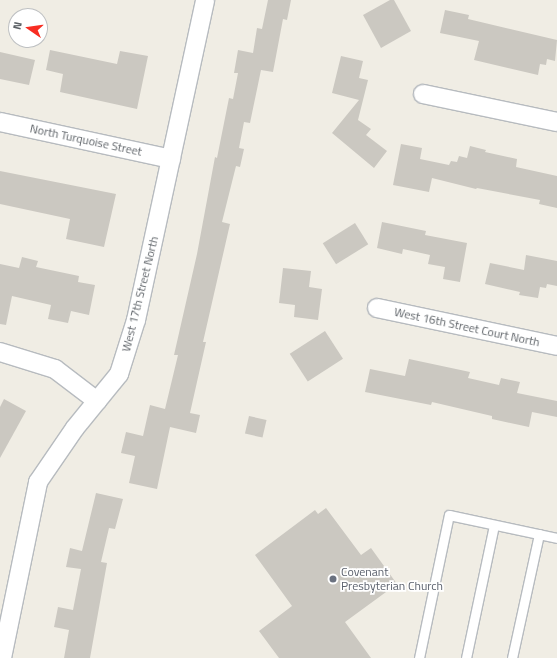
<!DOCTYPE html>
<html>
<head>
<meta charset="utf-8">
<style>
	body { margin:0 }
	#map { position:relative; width:557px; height:658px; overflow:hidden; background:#f0ede4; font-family:"Titillium Web",sans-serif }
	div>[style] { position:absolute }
	.building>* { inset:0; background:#cbc8c1; transform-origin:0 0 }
	.roads { filter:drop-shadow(1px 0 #b7bbbf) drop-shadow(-1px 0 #b7bbbf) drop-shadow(0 1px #b7bbbf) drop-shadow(0 -1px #b7bbbf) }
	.service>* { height:9px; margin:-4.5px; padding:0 4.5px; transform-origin:4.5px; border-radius:4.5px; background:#fff }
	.minor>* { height:18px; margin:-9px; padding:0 9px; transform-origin:9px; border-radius:9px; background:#fff }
	.dots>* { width:11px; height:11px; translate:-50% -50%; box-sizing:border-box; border:2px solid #fff; border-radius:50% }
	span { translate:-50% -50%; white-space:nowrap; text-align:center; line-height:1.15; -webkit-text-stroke:3.5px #fff; paint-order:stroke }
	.street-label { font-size:12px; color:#5c6166 }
	.worship-label { font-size:12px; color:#5b616d }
	.left { translate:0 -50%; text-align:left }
	.north { position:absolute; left:8px; top:8px; width:40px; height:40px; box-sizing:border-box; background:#fff; border:1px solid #bec0c2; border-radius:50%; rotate:283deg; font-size:11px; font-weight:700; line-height:16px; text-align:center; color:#5c6166 }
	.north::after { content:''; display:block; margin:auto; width:14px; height:18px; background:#f82d22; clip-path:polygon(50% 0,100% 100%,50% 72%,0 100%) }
</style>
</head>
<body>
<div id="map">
	<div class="building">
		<i style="clip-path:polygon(268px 0,291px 0,287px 20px,283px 19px,273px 72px,261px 70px,250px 123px,244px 122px,239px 148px,244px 149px,240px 167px,236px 166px,222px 222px,230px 224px,203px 342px,206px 342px,190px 413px,200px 415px,196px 433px,170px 427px,157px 489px,129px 483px,135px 456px,121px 453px,126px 432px,143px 436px,150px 405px,165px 409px,178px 355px,174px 355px,197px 254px,215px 157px,217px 158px,229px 98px,233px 99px,238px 73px,234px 73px,238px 50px,253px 53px,257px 28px,262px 29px)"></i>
		<i style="clip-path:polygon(390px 0,394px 0,411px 31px,381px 48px,363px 15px)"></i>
		<i style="clip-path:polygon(445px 10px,469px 15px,468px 19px,557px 40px,555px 61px,547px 59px,546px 65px,540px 64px,538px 75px,474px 60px,479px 41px,440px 33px)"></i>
		<i style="clip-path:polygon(50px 50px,117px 64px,120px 51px,148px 56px,137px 109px,60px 92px,63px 74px,46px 70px)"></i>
		<i style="clip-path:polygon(0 52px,35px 60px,29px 85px,0 79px)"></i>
		<i style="clip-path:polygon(341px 56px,363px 61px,359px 78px,368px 80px,358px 120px,371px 129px,366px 135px,387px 151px,374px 168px,332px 133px,359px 100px,332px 93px)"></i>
		<i style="clip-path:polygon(401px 144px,422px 148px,420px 159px,449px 165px,451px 161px,457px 162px,459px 156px,467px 158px,470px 146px,486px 150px,485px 152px,517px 159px,516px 167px,557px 176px,557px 208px,539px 204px,540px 200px,477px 188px,476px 189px,432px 178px,429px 192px,393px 185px)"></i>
		<i style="clip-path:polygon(0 171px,116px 194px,104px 247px,66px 239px,70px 219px,0 204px)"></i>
		<i style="clip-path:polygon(382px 222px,426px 231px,425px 235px,467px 243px,460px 282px,443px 279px,445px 267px,428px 264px,430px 255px,403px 249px,402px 254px,377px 248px)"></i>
		<i style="left:355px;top:223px;width:25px;height:38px;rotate:58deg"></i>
		<i style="clip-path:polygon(526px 255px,557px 261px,557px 286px,547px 284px,546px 288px,540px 287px,538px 298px,519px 295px,520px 292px,485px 284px,490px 263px,524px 270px)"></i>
		<i style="clip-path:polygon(22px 257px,38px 261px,36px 267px,79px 276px,78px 282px,95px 285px,89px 315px,71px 311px,68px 323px,48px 319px,51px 305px,12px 296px,6px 325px,0 324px,0 264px,19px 268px)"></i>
		<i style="clip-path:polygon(283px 268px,311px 271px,309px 287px,322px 289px,318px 320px,294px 317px,295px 305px,279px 303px)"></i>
		<i style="left:325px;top:331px;width:33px;height:42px;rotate:57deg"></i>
		<i style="clip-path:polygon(409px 359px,470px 372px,468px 378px,499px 385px,501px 378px,520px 382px,517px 393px,557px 401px,557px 417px,532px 412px,529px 427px,492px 419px,492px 416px,432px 402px,431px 405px,365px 392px,370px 369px,405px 376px)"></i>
		<i style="clip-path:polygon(4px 399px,26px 411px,0 458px,0 407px)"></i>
		<i style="left:249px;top:416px;width:18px;height:18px;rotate:13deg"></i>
		<i style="clip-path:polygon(96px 493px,123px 499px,115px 529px,109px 528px,101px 562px,107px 563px,90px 658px,64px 658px,69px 630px,54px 627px,58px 607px,73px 610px,81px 569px,66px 567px,70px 548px,82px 551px)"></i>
		<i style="clip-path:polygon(326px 508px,361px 555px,371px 548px,397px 584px,345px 622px,371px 658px,279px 658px,259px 631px,292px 606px,255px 555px,315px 510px,318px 514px)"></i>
	</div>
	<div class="roads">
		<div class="service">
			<i style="left:419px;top:658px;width:146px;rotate:-78.2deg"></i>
			<i style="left:449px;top:515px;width:110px;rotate:12deg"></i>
			<i style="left:466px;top:658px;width:136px;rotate:-78.1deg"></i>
			<i style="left:512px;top:658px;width:127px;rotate:-77.7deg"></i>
		</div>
		<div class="minor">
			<i style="left:423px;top:94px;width:137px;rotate:11.8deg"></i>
			<i style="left:0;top:122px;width:175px;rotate:12.2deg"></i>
			<i style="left:377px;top:308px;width:184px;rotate:11.9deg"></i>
			<i style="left:0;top:352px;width:58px;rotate:17.2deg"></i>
			<i style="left:55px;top:369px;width:53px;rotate:37.3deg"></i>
			<i style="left:2px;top:658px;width:180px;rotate:-78.4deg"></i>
			<i style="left:38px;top:482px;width:65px;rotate:-55.6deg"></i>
			<i style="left:75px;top:428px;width:70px;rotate:-50.8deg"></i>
			<i style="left:119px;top:374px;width:57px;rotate:-72.5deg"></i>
			<i style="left:136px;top:320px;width:327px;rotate:-77.8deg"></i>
		</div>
	</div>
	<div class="dots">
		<i style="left:333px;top:579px;background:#6b7280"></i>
	</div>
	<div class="street-label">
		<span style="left:86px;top:140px;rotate:12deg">North Turquoise Street</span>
		<span style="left:140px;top:294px;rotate:-76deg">West 17th Street North</span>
		<span style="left:467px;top:327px;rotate:12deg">West 16th Street Court North</span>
	</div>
	<div class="worship-label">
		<span class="left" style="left:341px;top:579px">Covenant<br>Presbyterian Church</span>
	</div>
	<div class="north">N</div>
</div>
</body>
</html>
